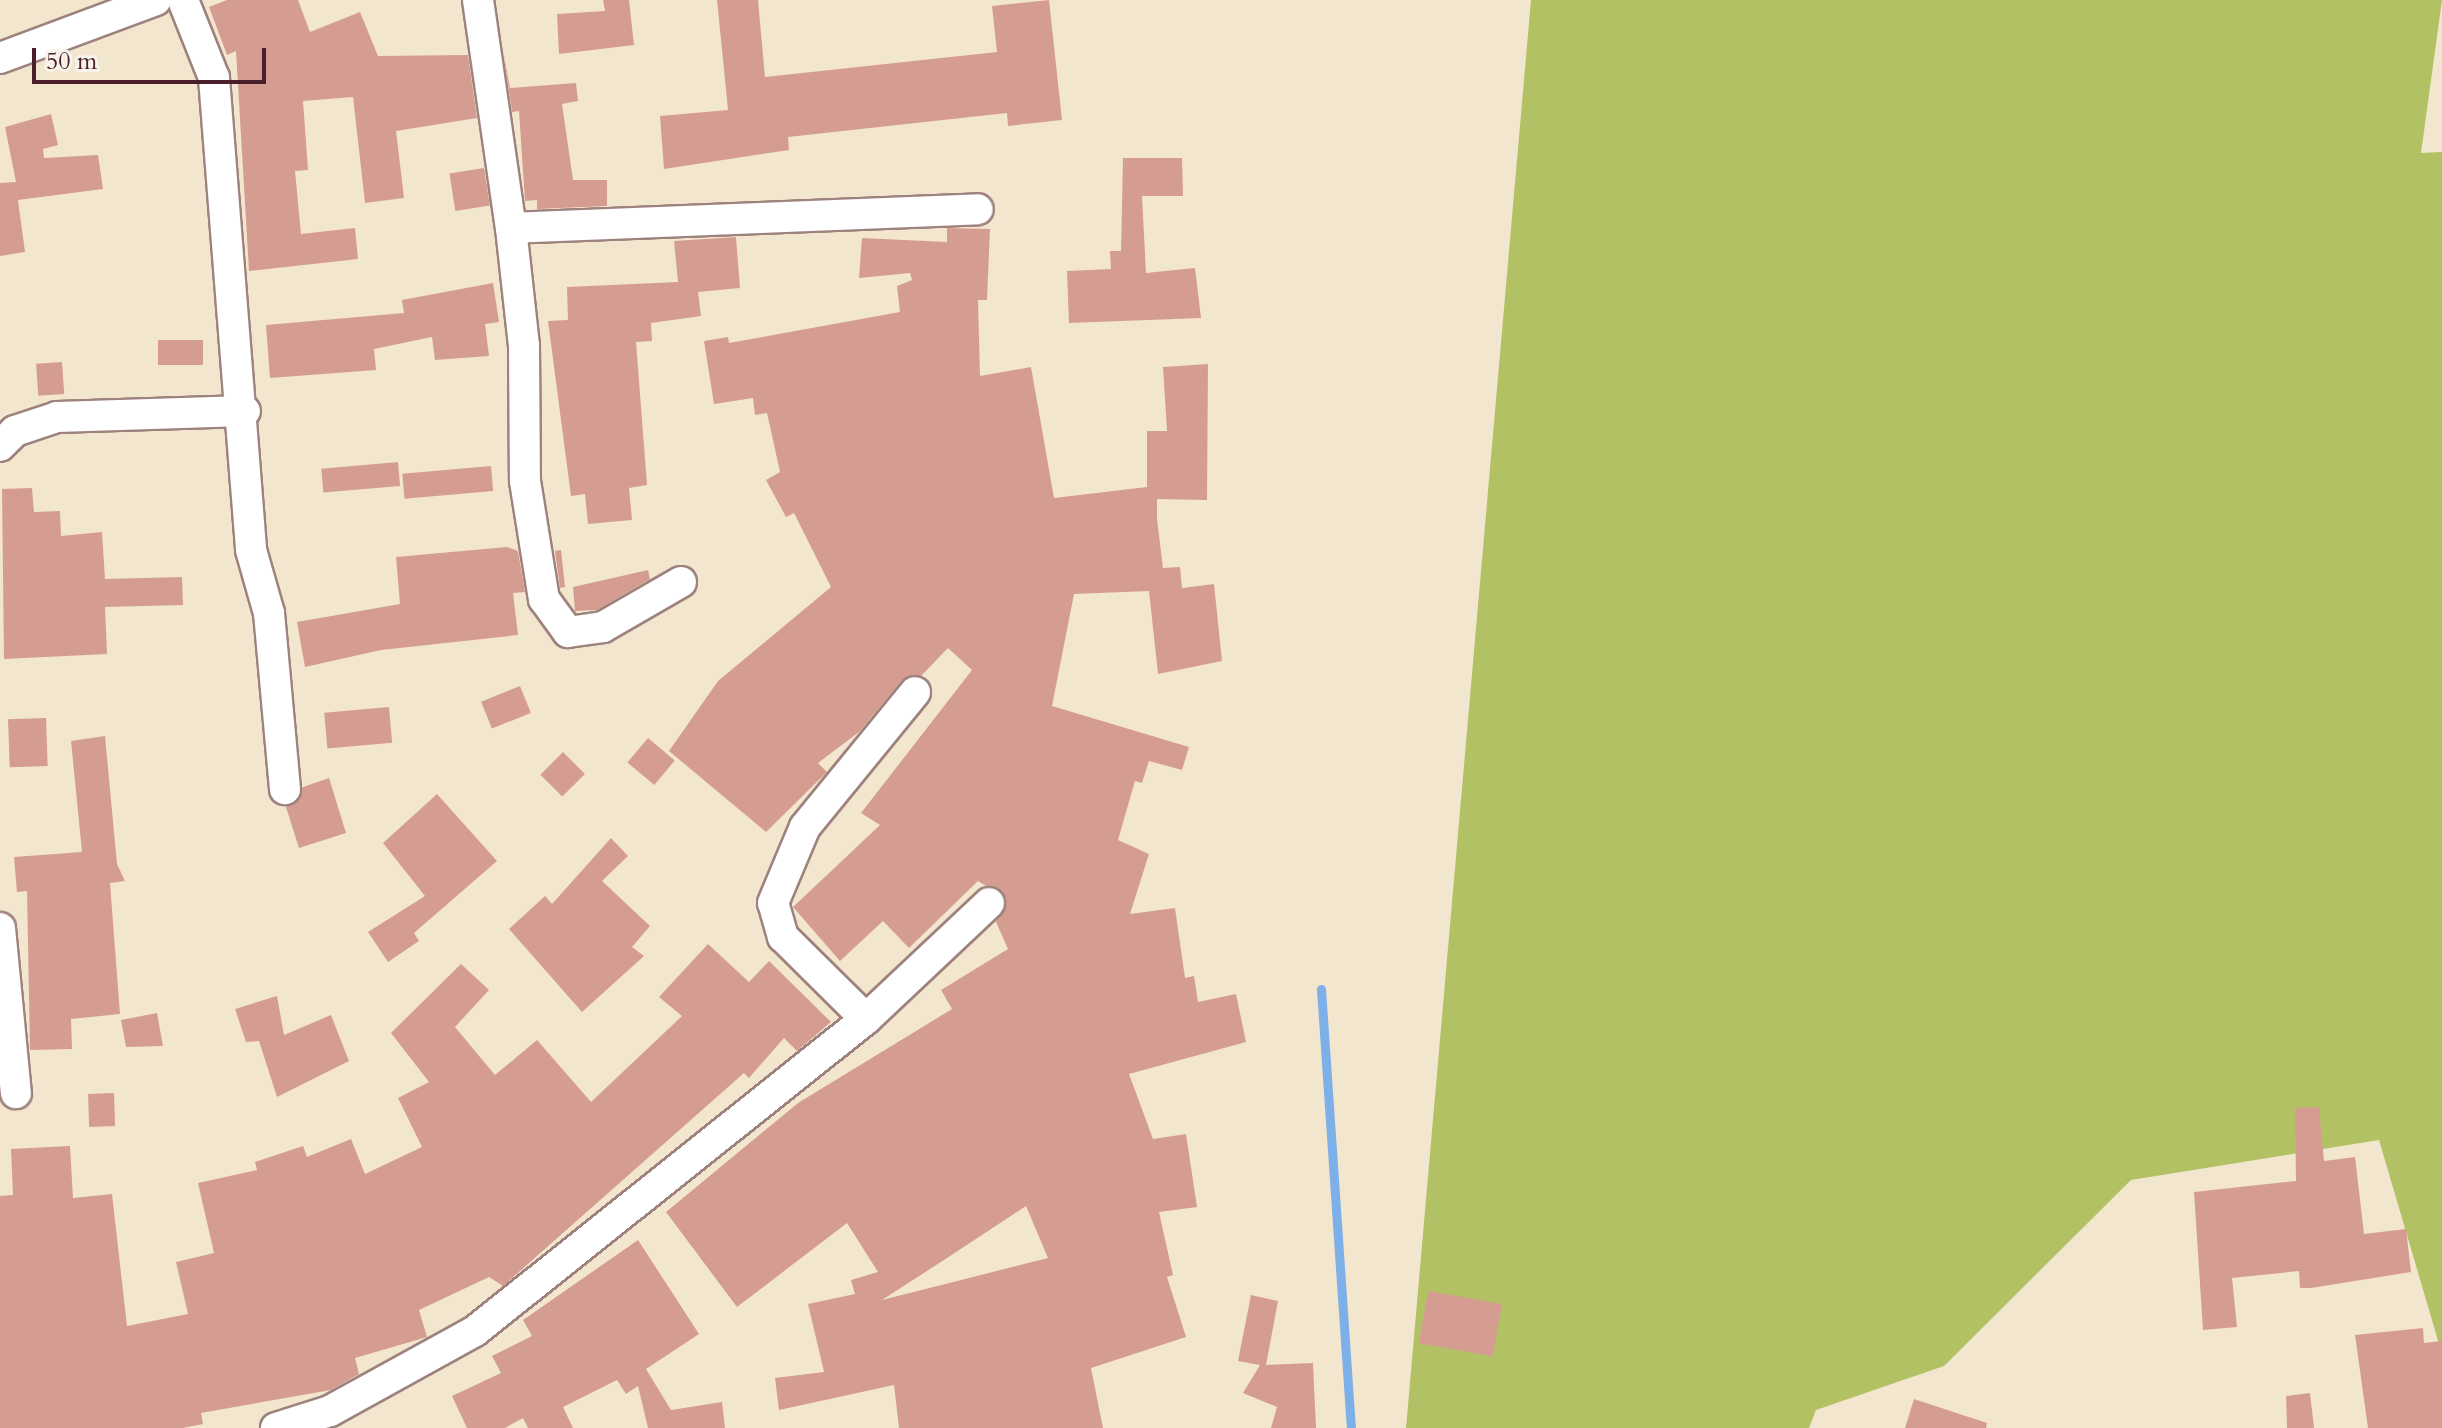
<!DOCTYPE html>
<html>
<head>
<meta charset="utf-8">
<style>
	body { margin:0 }
	#map { position:relative; width:2442px; height:1428px; overflow:hidden; background:#f3e6cf; font-family:Cardo,serif }
	div>[style] { position:absolute }
	.green>* { inset:0; background:#b2c164 }
	.stream>* { height:9px; margin:-4.5px; padding:0 4.5px; transform-origin:4.5px; border-radius:4.5px; background:#7dafe9 }
	.building>* { inset:0; background:#d59d92; transform-origin:0 0 }
	.roads { filter:drop-shadow(2px 0 #9e827d) drop-shadow(-2px 0 #9e827d) drop-shadow(0 2px #9e827d) drop-shadow(0 -2px #9e827d) }
	.minor>* { height:30px; margin:-15px; padding:0 15px; transform-origin:15px; border-radius:15px; background:#fff }
	span { translate:-50% -50%; white-space:nowrap; text-align:center; line-height:1.15; -webkit-text-stroke:6px #f7f3e8; paint-order:stroke }
	.scale { position:absolute; left:32px; top:48px; width:234px; height:36px; box-sizing:border-box; border:4px solid #4a1f2b; border-top:0; padding-left:10px; font-size:24px; line-height:28px; white-space:nowrap; color:#4a1f2b; -webkit-text-stroke:6px #f7f3e8; paint-order:stroke }
</style>
</head>
<body>
<div id="map">
	<div class="green">
		<i style="clip-path:polygon(1531px 0,2442px 0,2421px 153px,2442px 152px,2442px 1354px,2379px 1140px,2131px 1180px,1944px 1366px,1816px 1410px,1809px 1428px,1406px 1428px)"></i>
	</div>
	<div class="stream">
		<i style="left:1321px;top:989px;width:440px;rotate:86.1deg"></i>
	</div>
	<div class="building">
		<i style="clip-path:polygon(227px 0,298px 0,310px 32px,360px 12px,378px 56px,468px 55px,477px 118px,396px 131px,404px 198px,365px 203px,353px 97px,303px 101px,308px 170px,295px 171px,301px 234px,355px 228px,358px 259px,249px 271px,236px 51px,227px 55px,209px 7px)"></i>
		<i style="clip-path:polygon(603px 0,629px 0,634px 45px,559px 54px,557px 14px,605px 11px)"></i>
		<i style="clip-path:polygon(717px 0,758px 0,765px 77px,997px 52px,992px 6px,1049px 0,1062px 120px,1008px 126px,1007px 113px,788px 137px,789px 150px,664px 169px,660px 116px,728px 110px)"></i>
		<i style="clip-path:polygon(503px 50px,510px 88px,576px 83px,578px 101px,562px 104px,573px 180px,607px 180px,607px 206px,537px 209px,537px 200px,525px 201px,519px 111px,512px 112px)"></i>
		<i style="clip-path:polygon(51px 114px,58px 145px,43px 149px,44px 158px,98px 155px,103px 189px,18px 200px,16px 186px,25px 252px,0 256px,0 183px,16px 182px,5px 127px)"></i>
		<i style="clip-path:polygon(1123px 158px,1182px 158px,1183px 196px,1142px 196px,1146px 273px,1195px 268px,1201px 318px,1069px 323px,1067px 271px,1111px 269px,1110px 251px,1121px 251px)"></i>
		<i style="left:484px;top:168px;width:38px;height:35px;rotate:81deg"></i>
		<i style="clip-path:polygon(evenodd,947px 228px,990px 229px,987px 300px,978px 300px,980px 376px,1031px 367px,1054px 498px,1147px 487px,1147px 431px,1167px 431px,1163px 367px,1208px 364px,1207px 500px,1157px 499px,1157px 519px,1163px 568px,1180px 567px,1182px 588px,1214px 584px,1222px 661px,1158px 674px,1149px 591px,1074px 594px,1052px 706px,1189px 747px,1182px 770px,1149px 761px,1142px 783px,1135px 781px,1118px 840px,1149px 854px,1130px 914px,1175px 908px,1185px 978px,1194px 976px,1198px 1002px,1236px 994px,1246px 1042px,1129px 1074px,1153px 1139px,1186px 1134px,1197px 1207px,1159px 1212px,1173px 1275px,1167px 1277px,1186px 1337px,1091px 1368px,1103px 1428px,899px 1428px,894px 1385px,779px 1410px,775px 1378px,824px 1372px,808px 1304px,855px 1294px,851px 1280px,878px 1272px,847px 1223px,737px 1307px,666px 1212px,798px 1103px,952px 1009px,941px 990px,1008px 949px,996px 922px,1006px 898px,978px 881px,909px 948px,883px 921px,840px 961px,793px 907px,880px 825px,861px 813px,972px 670px,948px 648px,921px 676px,902px 680px,859px 732px,818px 763px,827px 772px,766px 832px,669px 751px,718px 681px,831px 587px,794px 513px,786px 517px,766px 480px,780px 472px,767px 413px,755px 415px,753px 398px,714px 404px,704px 341px,728px 337px,729px 343px,900px 312px,897px 286px,912px 280px,910px 273px,859px 278px,862px 238px,947px 242px,947px 228px,1026px 1206px,1048px 1258px,882px 1300px,944px 1260px,1026px 1206px)"></i>
		<i style="clip-path:polygon(736px 237px,740px 288px,698px 292px,701px 316px,651px 323px,652px 341px,636px 342px,647px 485px,629px 488px,632px 520px,588px 524px,585px 494px,571px 496px,548px 321px,568px 320px,567px 287px,678px 282px,674px 241px)"></i>
		<i style="clip-path:polygon(493px 283px,499px 322px,485px 324px,489px 356px,435px 360px,432px 337px,374px 349px,376px 370px,270px 378px,266px 325px,404px 313px,402px 300px)"></i>
		<i style="left:158px;top:340px;width:45px;height:25px"></i>
		<i style="left:62px;top:362px;width:32px;height:26px;rotate:86deg"></i>
		<i style="left:398px;top:462px;width:24px;height:77px;rotate:85deg"></i>
		<i style="left:491px;top:466px;width:25px;height:89px;rotate:85deg"></i>
		<i style="clip-path:polygon(32px 488px,34px 512px,60px 511px,61px 536px,102px 532px,105px 579px,182px 577px,183px 605px,105px 607px,107px 654px,4px 659px,2px 489px)"></i>
		<i style="clip-path:polygon(507px 547px,518px 551px,525px 592px,513px 593px,518px 635px,381px 650px,305px 667px,297px 622px,400px 604px,396px 557px)"></i>
		<i style="clip-path:polygon(561px 550px,565px 587px,560px 588px,555px 551px)"></i>
		<i style="clip-path:polygon(648px 570px,650px 579px,597px 610px,575px 611px,573px 587px)"></i>
		<i style="left:520px;top:686px;width:29px;height:42px;rotate:68deg"></i>
		<i style="left:389px;top:707px;width:36px;height:65px;rotate:85deg"></i>
		<i style="left:46px;top:718px;width:48px;height:38px;rotate:88deg"></i>
		<i style="clip-path:polygon(105px 736px,117px 864px,125px 881px,110px 883px,120px 1014px,71px 1019px,72px 1049px,30px 1050px,27px 891px,17px 892px,14px 857px,82px 852px,71px 741px)"></i>
		<i style="left:648px;top:738px;width:35px;height:32px;rotate:40deg"></i>
		<i style="left:563px;top:752px;width:31px;height:32px;rotate:45deg"></i>
		<i style="clip-path:polygon(329px 778px,346px 833px,299px 848px,286px 807px,303px 787px)"></i>
		<i style="clip-path:polygon(437px 794px,497px 861px,414px 933px,419px 941px,388px 962px,368px 932px,425px 896px,383px 843px)"></i>
		<i style="clip-path:polygon(611px 838px,628px 856px,602px 881px,650px 926px,632px 947px,644px 956px,582px 1012px,509px 929px,545px 896px,552px 904px)"></i>
		<i style="clip-path:polygon(708px 944px,749px 982px,769px 961px,831px 1022px,797px 1051px,784px 1038px,749px 1078px,744px 1073px,503px 1286px,489px 1277px,419px 1310px,427px 1337px,355px 1358px,359px 1374px,331px 1390px,201px 1413px,203px 1424px,183px 1428px,0 1428px,0 1196px,13px 1195px,11px 1149px,70px 1146px,73px 1198px,112px 1194px,127px 1326px,188px 1314px,176px 1262px,214px 1253px,198px 1183px,257px 1170px,255px 1162px,303px 1146px,307px 1157px,351px 1139px,365px 1174px,422px 1147px,398px 1098px,429px 1082px,391px 1033px,461px 964px,489px 990px,455px 1027px,495px 1075px,537px 1040px,591px 1102px,682px 1016px,659px 997px)"></i>
		<i style="clip-path:polygon(277px 996px,284px 1035px,331px 1015px,349px 1061px,277px 1097px,259px 1041px,246px 1042px,235px 1009px)"></i>
		<i style="clip-path:polygon(157px 1013px,163px 1046px,126px 1047px,121px 1020px)"></i>
		<i style="left:114px;top:1093px;width:33px;height:26px;rotate:88deg"></i>
		<i style="clip-path:polygon(2319px 1107px,2324px 1161px,2355px 1157px,2364px 1234px,2406px 1229px,2411px 1272px,2311px 1288px,2300px 1288px,2299px 1271px,2232px 1278px,2237px 1327px,2203px 1330px,2194px 1192px,2296px 1181px,2295px 1108px)"></i>
		<i style="clip-path:polygon(638px 1240px,699px 1334px,646px 1369px,671px 1410px,722px 1402px,725px 1428px,648px 1428px,638px 1386px,626px 1394px,617px 1380px,563px 1407px,573px 1428px,528px 1428px,523px 1418px,505px 1428px,467px 1428px,452px 1396px,501px 1373px,492px 1356px,532px 1336px,523px 1320px)"></i>
		<i style="left:1428px;top:1291px;width:75px;height:53px;rotate:10deg"></i>
		<i style="clip-path:polygon(1251px 1295px,1278px 1301px,1266px 1365px,1313px 1363px,1316px 1428px,1271px 1428px,1277px 1407px,1243px 1393px,1260px 1365px,1238px 1361px)"></i>
		<i style="clip-path:polygon(2423px 1328px,2424px 1343px,2442px 1341px,2442px 1428px,2368px 1428px,2355px 1335px)"></i>
		<i style="clip-path:polygon(2310px 1393px,2314px 1428px,2287px 1428px,2286px 1396px)"></i>
		<i style="clip-path:polygon(1914px 1399px,1987px 1423px,1986px 1428px,1905px 1428px)"></i>
	</div>
	<div class="roads">
		<div class="minor">
			<i style="left:183px;top:0;width:84px;rotate:68.3deg"></i>
			<i style="left:214px;top:78px;width:473px;rotate:85.5deg"></i>
			<i style="left:251px;top:550px;width:66px;rotate:74.1deg"></i>
			<i style="left:269px;top:613px;width:177px;rotate:84.8deg"></i>
			<i style="left:478px;top:0;width:230px;rotate:81.8deg"></i>
			<i style="left:511px;top:228px;width:118px;rotate:83.7deg"></i>
			<i style="left:524px;top:345px;width:136px;rotate:89.6deg"></i>
			<i style="left:525px;top:481px;width:120px;rotate:80.9deg"></i>
			<i style="left:544px;top:599px;width:41px;rotate:54deg"></i>
			<i style="left:568px;top:632px;width:35px;rotate:-8deg"></i>
			<i style="left:603px;top:627px;width:90px;rotate:-30deg"></i>
			<i style="left:0;top:58px;width:166px;rotate:-20.4deg"></i>
			<i style="left:511px;top:228px;width:467px;rotate:-2.3deg"></i>
			<i style="left:0;top:446px;width:21px;rotate:-45deg"></i>
			<i style="left:15px;top:431px;width:44px;rotate:-18.4deg"></i>
			<i style="left:57px;top:417px;width:188px;rotate:-1.8deg"></i>
			<i style="left:0;top:928px;width:166px;rotate:84.5deg"></i>
			<i style="left:866px;top:1019px;width:117px;rotate:-135.3deg"></i>
			<i style="left:783px;top:937px;width:35px;rotate:-106deg"></i>
			<i style="left:773px;top:903px;width:82px;rotate:-67.2deg"></i>
			<i style="left:805px;top:827px;width:174px;rotate:-50.8deg"></i>
			<i style="left:276px;top:1428px;width:57px;rotate:-17.5deg"></i>
			<i style="left:330px;top:1411px;width:166px;rotate:-28.9deg"></i>
			<i style="left:475px;top:1331px;width:500px;rotate:-38.59deg"></i>
			<i style="left:866px;top:1019px;width:169px;rotate:-43.3deg"></i>
		</div>
	</div>
	<div class="scale">50 m</div>
</div>
</body>
</html>
